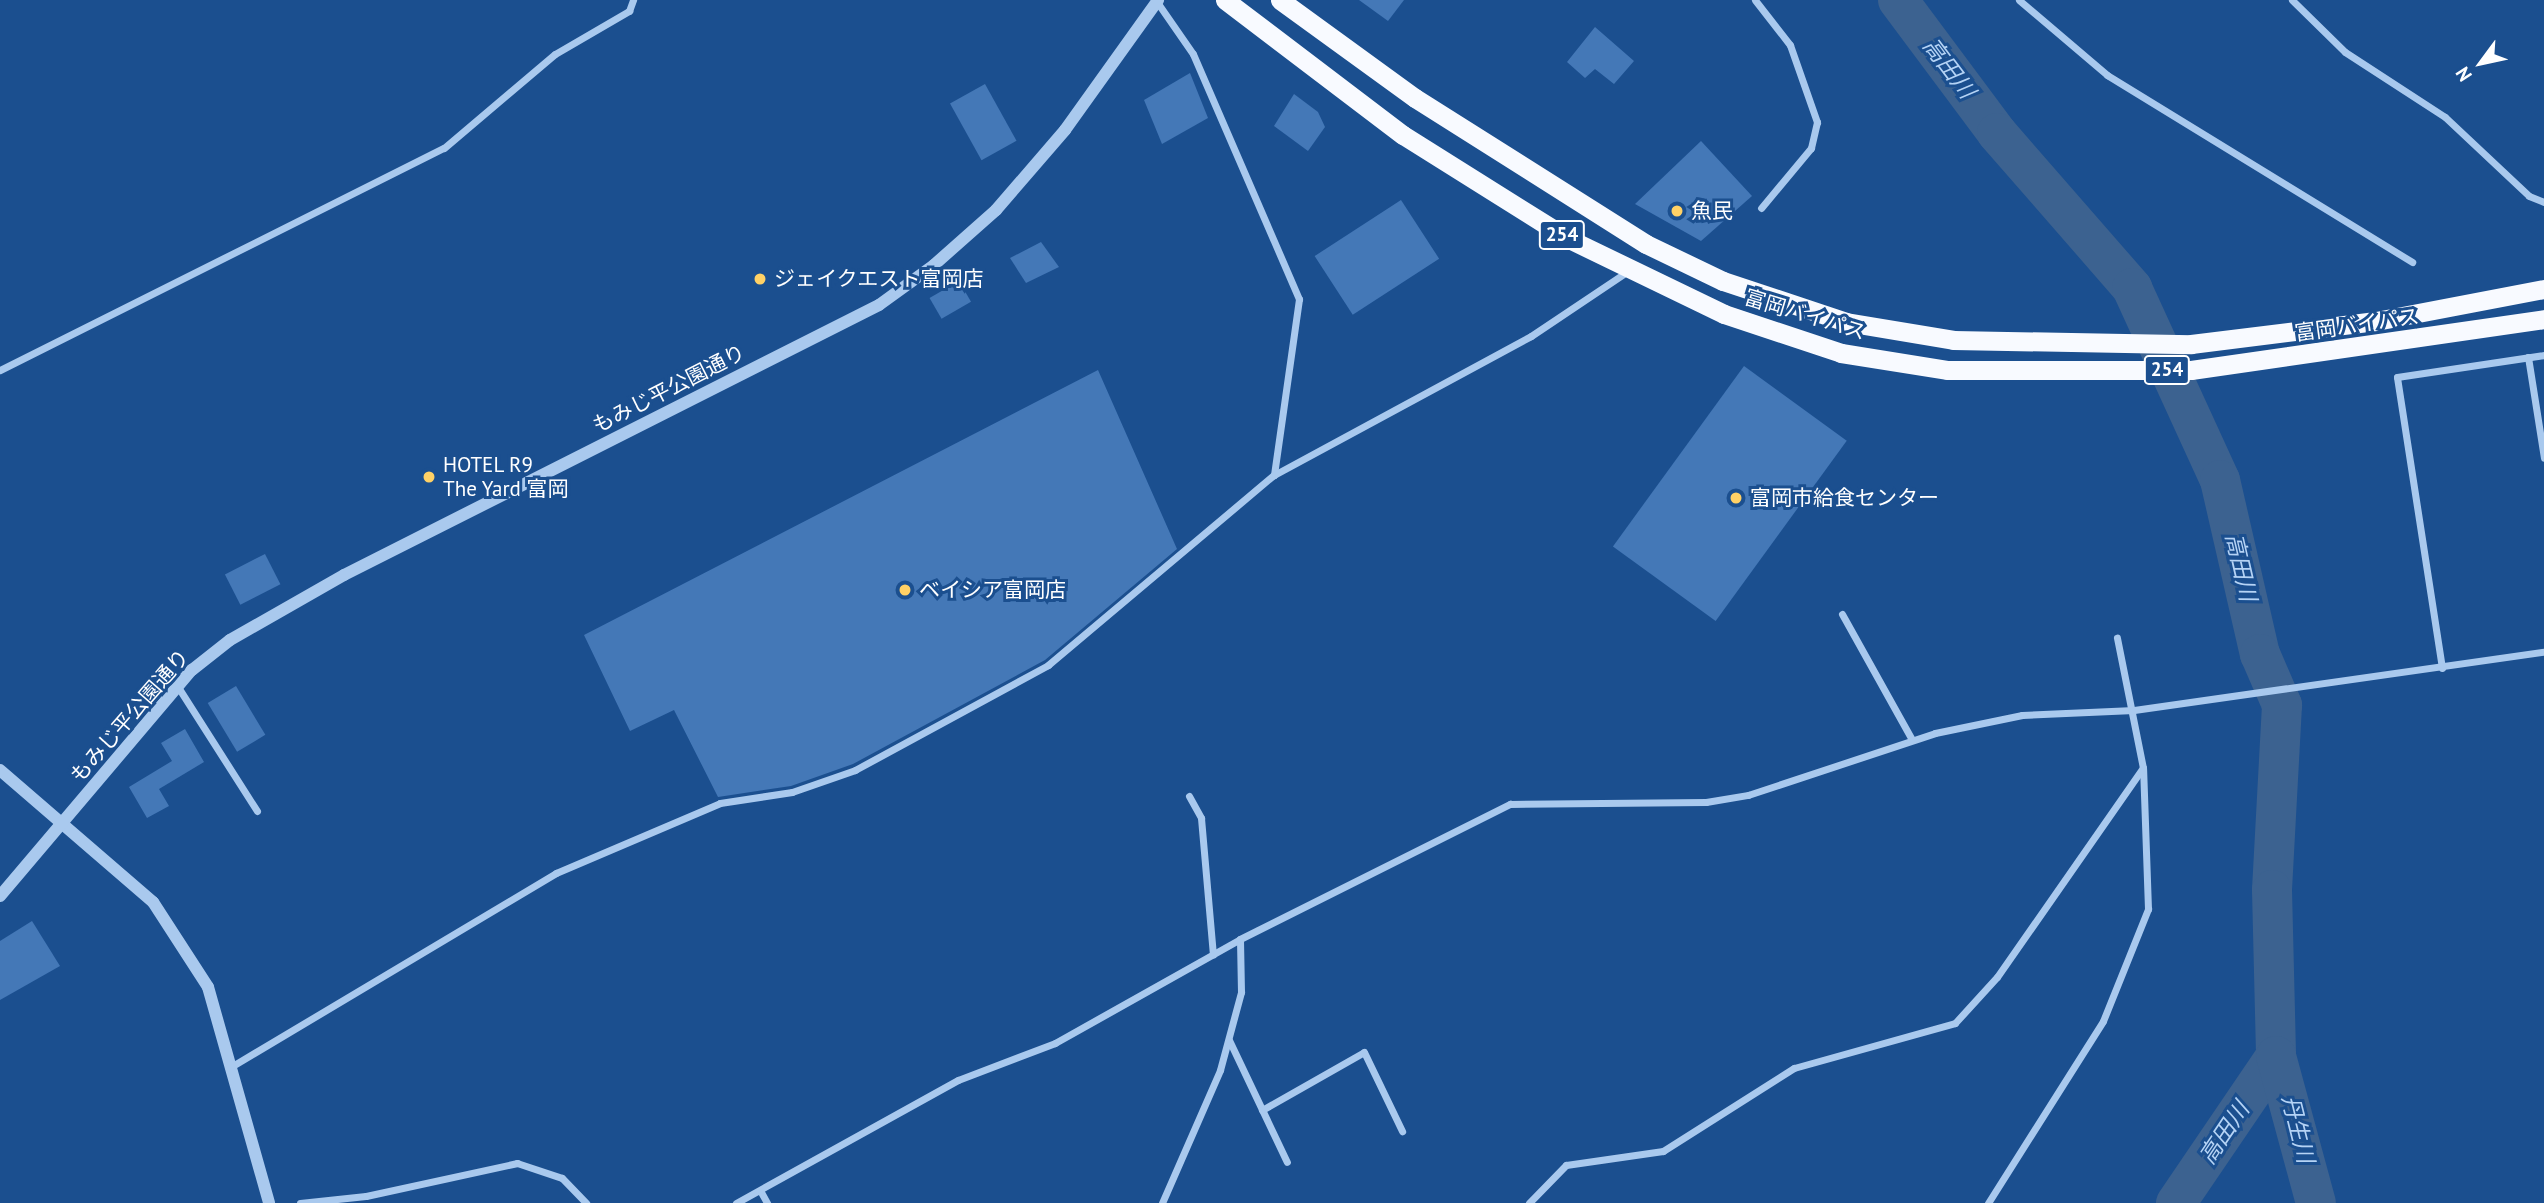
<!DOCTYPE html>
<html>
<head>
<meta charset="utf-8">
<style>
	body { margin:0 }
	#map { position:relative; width:2544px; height:1203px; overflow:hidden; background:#1b4f8f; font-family:"PT Sans","Noto Sans JP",sans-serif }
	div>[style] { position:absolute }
	.river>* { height:40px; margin:-20px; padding:0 20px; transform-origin:20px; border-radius:20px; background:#3c6290 }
	.building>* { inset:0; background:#4478b7; transform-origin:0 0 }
	.minor>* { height:7px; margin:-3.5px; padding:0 3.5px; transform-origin:3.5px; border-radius:3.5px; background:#a9c9ee }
	.tertiary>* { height:12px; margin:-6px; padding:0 6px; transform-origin:6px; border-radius:6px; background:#a9c9ee }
	.trunk>* { height:19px; margin:-9.5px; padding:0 9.5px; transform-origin:9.5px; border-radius:9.5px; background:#f8faff }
	.dots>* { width:19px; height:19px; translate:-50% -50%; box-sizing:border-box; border:4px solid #1b4f8f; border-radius:50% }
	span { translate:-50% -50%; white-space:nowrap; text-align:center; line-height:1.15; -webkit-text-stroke:6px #1b4f8f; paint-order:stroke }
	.shield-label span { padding:2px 5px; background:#1b4f8f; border:2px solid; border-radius:5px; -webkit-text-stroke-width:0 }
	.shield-label { font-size:19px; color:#fff; font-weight:700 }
	.poi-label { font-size:21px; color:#fff }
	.left { translate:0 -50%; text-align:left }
	.street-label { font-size:21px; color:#fff }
	.water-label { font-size:23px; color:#b5d3f5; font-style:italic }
	.north { position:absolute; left:2446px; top:28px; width:70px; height:70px; -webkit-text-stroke:5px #1b4f8f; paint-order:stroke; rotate:237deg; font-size:19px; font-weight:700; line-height:28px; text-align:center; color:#fff }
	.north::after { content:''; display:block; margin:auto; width:24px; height:32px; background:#fff; clip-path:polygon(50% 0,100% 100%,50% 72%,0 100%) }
</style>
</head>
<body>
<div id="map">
	<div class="river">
		<i style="left:1898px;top:0;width:166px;rotate:53.3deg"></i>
		<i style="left:1997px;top:133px;width:206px;rotate:48.9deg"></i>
		<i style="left:2132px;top:288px;width:211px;rotate:65.4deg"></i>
		<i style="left:2220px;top:480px;width:179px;rotate:77.1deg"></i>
		<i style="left:2260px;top:654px;width:56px;rotate:66.7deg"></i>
		<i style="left:2282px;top:705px;width:185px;rotate:93.1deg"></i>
		<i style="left:2272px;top:890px;width:166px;rotate:88.6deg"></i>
		<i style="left:2276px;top:1056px;width:178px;rotate:124.2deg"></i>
		<i style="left:2276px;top:1056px;width:152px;rotate:74.8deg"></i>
	</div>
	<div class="building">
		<i style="clip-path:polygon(1359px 0,1404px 0,1388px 21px)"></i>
		<i style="clip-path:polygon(1595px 27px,1634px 61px,1614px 84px,1595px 69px,1585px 78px,1567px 62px)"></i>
		<i style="clip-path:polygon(1190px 73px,1208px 118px,1162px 144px,1144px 100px)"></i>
		<i style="left:985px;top:84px;width:65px;height:40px;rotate:61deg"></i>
		<i style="clip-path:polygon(1294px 94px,1318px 112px,1325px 127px,1308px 151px,1274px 126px)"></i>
		<i style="clip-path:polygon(1701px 141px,1752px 196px,1701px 241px,1635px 204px)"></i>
		<i style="left:1401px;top:200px;width:70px;height:103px;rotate:57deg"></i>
		<i style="clip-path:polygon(1041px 242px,1059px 267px,1026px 283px,1010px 258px)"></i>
		<i style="left:959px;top:281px;width:24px;height:34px;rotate:60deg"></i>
		<i style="left:1744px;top:366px;width:127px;height:223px;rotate:36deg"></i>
		<i style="clip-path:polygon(1098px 370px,1177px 549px,1045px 660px,853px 764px,791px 786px,718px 797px,674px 710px,630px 731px,584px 635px)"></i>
		<i style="left:265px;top:554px;width:34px;height:45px;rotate:63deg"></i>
		<i style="left:236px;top:686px;width:57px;height:33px;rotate:59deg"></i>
		<i style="clip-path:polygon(185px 729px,204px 762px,159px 789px,169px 806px,147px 818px,129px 787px,172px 761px,161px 743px)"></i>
		<i style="clip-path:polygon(32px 921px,60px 966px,0 1000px,0 941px)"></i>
	</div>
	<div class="minor">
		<i style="left:1755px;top:0;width:57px;rotate:52.1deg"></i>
		<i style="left:1790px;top:45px;width:82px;rotate:70.7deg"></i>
		<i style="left:1817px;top:122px;width:27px;rotate:103deg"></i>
		<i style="left:1811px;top:148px;width:78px;rotate:129.8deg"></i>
		<i style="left:2019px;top:0;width:116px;rotate:40.4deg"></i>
		<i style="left:2107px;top:75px;width:358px;rotate:31.5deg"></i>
		<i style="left:2292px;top:0;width:74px;rotate:44.5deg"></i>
		<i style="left:2345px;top:52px;width:119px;rotate:33deg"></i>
		<i style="left:2445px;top:117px;width:115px;rotate:43.2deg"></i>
		<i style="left:2529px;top:196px;width:16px;rotate:22deg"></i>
		<i style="left:1157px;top:2px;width:63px;rotate:55.3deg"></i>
		<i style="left:1193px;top:54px;width:267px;rotate:66.6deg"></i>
		<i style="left:1299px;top:299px;width:178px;rotate:98.1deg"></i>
		<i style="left:2528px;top:357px;width:102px;rotate:81deg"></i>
		<i style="left:0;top:370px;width:496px;rotate:-26.6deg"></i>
		<i style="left:444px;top:148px;width:145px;rotate:-40.3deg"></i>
		<i style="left:555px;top:54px;width:86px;rotate:-30.2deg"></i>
		<i style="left:629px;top:11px;width:12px;rotate:-70deg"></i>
		<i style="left:1842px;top:614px;width:144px;rotate:60.9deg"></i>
		<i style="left:2442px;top:668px;width:294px;rotate:-98.8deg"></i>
		<i style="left:2397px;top:377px;width:149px;rotate:-8.5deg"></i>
		<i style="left:178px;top:687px;width:147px;rotate:57.5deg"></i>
		<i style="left:1189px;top:796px;width:25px;rotate:61deg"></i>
		<i style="left:1201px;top:818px;width:137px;rotate:85deg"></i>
		<i style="left:1229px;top:1040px;width:135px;rotate:64.6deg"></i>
		<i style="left:234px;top:1065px;width:375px;rotate:-30.8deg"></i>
		<i style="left:556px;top:873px;width:178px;rotate:-23.1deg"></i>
		<i style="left:720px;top:803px;width:73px;rotate:-8.7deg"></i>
		<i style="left:792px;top:792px;width:67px;rotate:-19.2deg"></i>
		<i style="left:855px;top:770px;width:220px;rotate:-28.5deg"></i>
		<i style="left:1048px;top:665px;width:295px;rotate:-40.1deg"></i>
		<i style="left:1274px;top:475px;width:292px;rotate:-28.4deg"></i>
		<i style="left:1531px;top:336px;width:117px;rotate:-33.8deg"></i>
		<i style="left:1262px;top:1110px;width:117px;rotate:-29.6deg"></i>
		<i style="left:1364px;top:1052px;width:88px;rotate:64.3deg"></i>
		<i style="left:761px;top:1192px;width:13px;rotate:61deg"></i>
		<i style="left:300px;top:1203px;width:66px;rotate:-6.1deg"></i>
		<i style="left:366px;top:1196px;width:155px;rotate:-12.3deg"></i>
		<i style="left:517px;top:1163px;width:47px;rotate:18.4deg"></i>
		<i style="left:562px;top:1178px;width:35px;rotate:46deg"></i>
		<i style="left:736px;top:1203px;width:254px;rotate:-29deg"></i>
		<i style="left:958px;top:1080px;width:104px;rotate:-20.9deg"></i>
		<i style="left:1055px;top:1043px;width:212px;rotate:-29.3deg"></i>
		<i style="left:1240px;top:939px;width:302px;rotate:-26.6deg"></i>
		<i style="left:1510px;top:804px;width:196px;rotate:-0.6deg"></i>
		<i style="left:1706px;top:802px;width:43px;rotate:-9.5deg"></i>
		<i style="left:1748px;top:795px;width:197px;rotate:-18.3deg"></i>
		<i style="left:1935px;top:733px;width:89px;rotate:-11.7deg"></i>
		<i style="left:2022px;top:715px;width:112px;rotate:-2.6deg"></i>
		<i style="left:2134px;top:710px;width:414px;rotate:-8.1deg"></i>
		<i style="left:1162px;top:1203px;width:145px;rotate:-66.4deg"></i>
		<i style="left:1220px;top:1070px;width:81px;rotate:-74.9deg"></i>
		<i style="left:1241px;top:992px;width:53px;rotate:-91.1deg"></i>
		<i style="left:1529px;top:1203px;width:53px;rotate:-45.8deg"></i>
		<i style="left:1566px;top:1165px;width:98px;rotate:-8.2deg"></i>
		<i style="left:1663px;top:1151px;width:155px;rotate:-32.4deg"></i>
		<i style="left:1794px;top:1068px;width:167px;rotate:-15.6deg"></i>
		<i style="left:1955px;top:1023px;width:62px;rotate:-47.6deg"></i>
		<i style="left:1997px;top:977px;width:255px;rotate:-55.1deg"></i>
		<i style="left:1988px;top:1203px;width:215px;rotate:-57.7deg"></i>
		<i style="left:2103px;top:1021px;width:121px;rotate:-68.1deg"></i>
		<i style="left:2148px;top:909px;width:141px;rotate:-92deg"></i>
		<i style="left:2143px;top:768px;width:133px;rotate:-101.3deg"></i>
	</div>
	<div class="tertiary">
		<i style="left:0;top:770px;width:202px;rotate:40.8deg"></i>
		<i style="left:153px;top:902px;width:101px;rotate:57.1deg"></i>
		<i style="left:208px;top:987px;width:224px;rotate:74.2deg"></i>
		<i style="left:0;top:896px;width:297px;rotate:-49.7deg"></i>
		<i style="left:192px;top:670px;width:48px;rotate:-38.3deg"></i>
		<i style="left:230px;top:640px;width:131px;rotate:-29.7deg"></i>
		<i style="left:344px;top:575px;width:599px;rotate:-26.78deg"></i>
		<i style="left:879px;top:305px;width:68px;rotate:-36deg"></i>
		<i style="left:934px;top:265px;width:83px;rotate:-41.6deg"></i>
		<i style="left:996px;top:210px;width:106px;rotate:-49.2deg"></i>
		<i style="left:1065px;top:130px;width:160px;rotate:-54.4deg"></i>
	</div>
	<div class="trunk">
		<i style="left:1225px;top:0;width:223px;rotate:37.2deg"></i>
		<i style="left:1403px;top:135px;width:196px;rotate:32.1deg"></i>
		<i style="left:1569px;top:239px;width:172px;rotate:25.8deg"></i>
		<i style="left:1724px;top:314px;width:123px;rotate:18.4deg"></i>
		<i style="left:1841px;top:353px;width:107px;rotate:9.1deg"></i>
		<i style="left:1947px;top:370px;width:244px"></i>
		<i style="left:2191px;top:370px;width:357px;rotate:-8.2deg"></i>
		<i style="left:1280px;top:0;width:167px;rotate:36deg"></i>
		<i style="left:1415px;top:98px;width:273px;rotate:32.3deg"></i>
		<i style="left:1646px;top:244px;width:85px;rotate:25.7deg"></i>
		<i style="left:1723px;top:281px;width:130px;rotate:18.4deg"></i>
		<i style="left:1846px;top:322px;width:109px;rotate:9.5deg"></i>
		<i style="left:1953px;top:340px;width:238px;rotate:1deg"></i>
		<i style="left:2191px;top:344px;width:186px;rotate:-7.1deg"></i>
		<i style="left:2376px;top:321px;width:171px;rotate:-10.8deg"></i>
	</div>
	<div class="dots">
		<i style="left:1677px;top:211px;background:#ffd166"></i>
		<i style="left:760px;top:279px;background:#ffd166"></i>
		<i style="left:429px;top:477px;background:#ffd166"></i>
		<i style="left:1736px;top:498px;background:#ffd166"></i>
		<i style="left:905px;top:590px;background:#ffd166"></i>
	</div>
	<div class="shield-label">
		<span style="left:1562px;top:235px">254</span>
		<span style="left:2167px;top:370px">254</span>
	</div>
	<div class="poi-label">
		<span class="left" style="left:1691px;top:211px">魚民</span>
		<span class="left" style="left:774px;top:279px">ジェイクエスト富岡店</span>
		<span class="left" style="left:443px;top:477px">HOTEL R9<br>The Yard 富岡</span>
		<span class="left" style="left:1750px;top:498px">富岡市給食センター</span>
		<span class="left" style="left:919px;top:590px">ベイシア富岡店</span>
	</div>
	<div class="street-label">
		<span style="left:1805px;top:315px;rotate:17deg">富岡バイパス</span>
		<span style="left:2357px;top:325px;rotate:-8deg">富岡バイパス</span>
		<span style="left:669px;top:389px;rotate:-27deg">もみじ平公園通り</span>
		<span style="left:130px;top:716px;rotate:-49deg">もみじ平公園通り</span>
	</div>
	<div class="water-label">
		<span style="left:1949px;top:68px;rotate:53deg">高田川</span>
		<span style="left:2241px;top:567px;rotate:77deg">高田川</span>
		<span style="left:2298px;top:1129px;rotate:76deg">丹生川</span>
		<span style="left:2224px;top:1133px;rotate:-56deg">高田川</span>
	</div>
	<div class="north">N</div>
</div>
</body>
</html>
